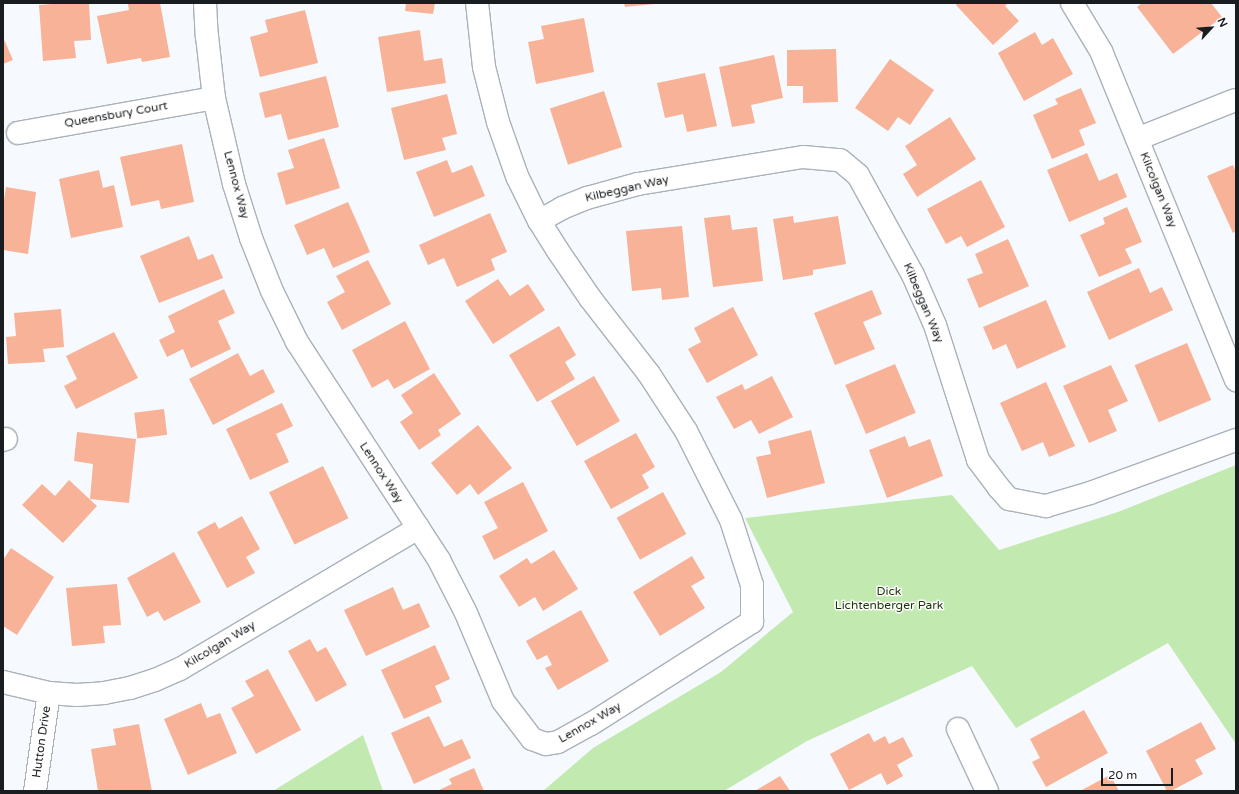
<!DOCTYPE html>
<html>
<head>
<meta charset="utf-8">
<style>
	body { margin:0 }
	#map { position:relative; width:1239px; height:794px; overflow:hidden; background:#f6faff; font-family:"Varela Round",sans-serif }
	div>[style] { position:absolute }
	.green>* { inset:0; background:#c2e9af }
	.building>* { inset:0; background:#f7b297; transform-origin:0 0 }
	.roads { filter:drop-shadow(1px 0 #aab1b9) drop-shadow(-1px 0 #aab1b9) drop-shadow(0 1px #aab1b9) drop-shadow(0 -1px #aab1b9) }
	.minor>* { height:22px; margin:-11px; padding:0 11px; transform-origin:11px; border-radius:11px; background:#fff }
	span { translate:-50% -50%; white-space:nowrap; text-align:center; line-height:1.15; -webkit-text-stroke:3px #fff; paint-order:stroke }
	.street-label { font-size:12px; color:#1a1d20 }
	.park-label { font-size:12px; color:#1a330a }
	.frame { position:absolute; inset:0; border:4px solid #1a1d20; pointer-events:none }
	.north { position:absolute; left:1191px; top:8px; width:40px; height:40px; -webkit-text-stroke:3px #fff; paint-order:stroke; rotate:64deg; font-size:11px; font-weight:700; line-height:16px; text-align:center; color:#1a1d20 }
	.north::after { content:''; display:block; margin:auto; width:14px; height:18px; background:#1a1d20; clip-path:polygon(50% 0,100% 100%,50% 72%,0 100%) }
	.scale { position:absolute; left:1101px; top:768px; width:72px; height:18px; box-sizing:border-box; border:2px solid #1a1d20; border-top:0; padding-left:5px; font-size:12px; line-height:14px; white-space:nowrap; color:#1a1d20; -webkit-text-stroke:3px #fff; paint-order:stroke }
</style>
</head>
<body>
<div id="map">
	<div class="green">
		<i style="clip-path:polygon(1236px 465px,1236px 744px,1168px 643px,1016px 728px,972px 666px,807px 741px,724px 791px,543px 791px,593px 748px,721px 672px,793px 612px,745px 518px,952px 495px,999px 550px,1118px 512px)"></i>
		<i style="clip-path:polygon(363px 735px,383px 791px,273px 791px)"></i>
	</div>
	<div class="building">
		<i style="clip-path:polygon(65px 3px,89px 3px,91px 40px,74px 41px,76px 58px,43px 61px,39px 5px)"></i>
		<i style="clip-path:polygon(135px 3px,160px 3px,170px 57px,142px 62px,141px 58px,107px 64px,97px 16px,129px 10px,128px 4px)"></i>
		<i style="clip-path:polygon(406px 3px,435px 3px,433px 14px,405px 11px)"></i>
		<i style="clip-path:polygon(624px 3px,654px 3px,654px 4px,625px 7px)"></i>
		<i style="clip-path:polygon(958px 3px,1008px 3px,1005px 6px,1019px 21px,993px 45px,956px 5px)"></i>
		<i style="clip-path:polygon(1142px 3px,1211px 3px,1222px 17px,1173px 54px,1137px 7px)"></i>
		<i style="clip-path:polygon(305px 10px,318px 63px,260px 77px,250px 37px,268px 32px,265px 20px)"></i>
		<i style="clip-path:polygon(584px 18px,594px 72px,536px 84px,528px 42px,544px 39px,541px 26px)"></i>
		<i style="clip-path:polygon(420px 30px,424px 61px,442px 58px,446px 83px,387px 92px,378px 37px)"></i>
		<i style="clip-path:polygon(1035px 32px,1042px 45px,1053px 38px,1073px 74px,1024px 101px,998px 53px)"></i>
		<i style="clip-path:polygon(3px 37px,13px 60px,3px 64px)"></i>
		<i style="clip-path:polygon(836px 49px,838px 102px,803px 103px,803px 86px,787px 86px,787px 50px)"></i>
		<i style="clip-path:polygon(774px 55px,783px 98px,751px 105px,755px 123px,732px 127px,719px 67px)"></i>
		<i style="clip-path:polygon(890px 59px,934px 90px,910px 125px,898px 117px,888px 131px,855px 108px)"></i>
		<i style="clip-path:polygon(705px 73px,717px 126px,687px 132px,683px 114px,665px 118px,657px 83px)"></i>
		<i style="clip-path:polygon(326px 76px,339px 127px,288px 140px,281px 114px,265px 118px,259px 93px)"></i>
		<i style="clip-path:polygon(1081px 88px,1096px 123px,1079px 130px,1085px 145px,1052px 159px,1033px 115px,1058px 104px,1055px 99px)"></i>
		<i style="left:604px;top:91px;width:59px;height:57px;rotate:72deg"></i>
		<i style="clip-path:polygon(447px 94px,457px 134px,442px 138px,446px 150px,404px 160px,391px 108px)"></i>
		<i style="clip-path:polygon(950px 117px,976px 159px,917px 197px,903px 174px,917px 165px,905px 146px)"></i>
		<i style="clip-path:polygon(324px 138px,340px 188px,286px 205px,277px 173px,294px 168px,288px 150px)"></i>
		<i style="clip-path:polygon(182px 144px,194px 202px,161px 209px,159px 200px,131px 206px,120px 157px)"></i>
		<i style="clip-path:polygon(1087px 153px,1099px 181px,1117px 173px,1127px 197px,1069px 222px,1047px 170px)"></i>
		<i style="clip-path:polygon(447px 160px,452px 173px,472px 165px,485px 196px,434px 217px,416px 172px)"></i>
		<i style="clip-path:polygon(1233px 165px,1236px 172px,1236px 231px,1233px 233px,1207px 176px)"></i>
		<i style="clip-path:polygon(99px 170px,103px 188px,114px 185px,123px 227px,71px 238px,59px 179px)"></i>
		<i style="clip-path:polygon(981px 180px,1005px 227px,967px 247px,961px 236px,946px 244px,927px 209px)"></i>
		<i style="clip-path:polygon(6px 187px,36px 192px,28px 254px,3px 250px,3px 206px)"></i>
		<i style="clip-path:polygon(348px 202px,370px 252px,333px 268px,324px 248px,307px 255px,294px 225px)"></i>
		<i style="clip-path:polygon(1127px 207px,1142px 242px,1125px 249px,1132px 263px,1099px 277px,1080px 235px,1105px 224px,1103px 218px)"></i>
		<i style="clip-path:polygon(490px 213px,507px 252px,491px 259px,495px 270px,457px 287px,444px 258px,428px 265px,419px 245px)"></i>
		<i style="clip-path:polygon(730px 215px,732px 230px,757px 227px,763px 281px,713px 287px,704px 218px)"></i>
		<i style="clip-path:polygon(793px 216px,794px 223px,838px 216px,846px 264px,813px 270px,813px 275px,783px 280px,773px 219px)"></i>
		<i style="clip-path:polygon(682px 226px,689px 297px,662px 300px,661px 288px,632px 291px,626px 231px)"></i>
		<i style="clip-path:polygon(189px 236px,198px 260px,213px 254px,223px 278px,159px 303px,140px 256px)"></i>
		<i style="clip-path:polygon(1008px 239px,1029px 286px,979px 308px,967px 279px,983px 273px,975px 254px)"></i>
		<i style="clip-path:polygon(368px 260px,391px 304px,342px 330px,327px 302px,345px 292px,336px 276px)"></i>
		<i style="clip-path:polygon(1139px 268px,1150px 293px,1162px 287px,1173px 310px,1109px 340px,1087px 292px)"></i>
		<i style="clip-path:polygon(498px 279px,510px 296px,528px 284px,545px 310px,493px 344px,465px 301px)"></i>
		<i style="clip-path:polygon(224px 289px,235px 313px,218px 321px,231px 349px,191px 368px,183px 349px,167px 357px,159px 340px,175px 332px,168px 316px)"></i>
		<i style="clip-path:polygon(872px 290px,882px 314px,863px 322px,875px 349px,835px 365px,814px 313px)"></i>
		<i style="clip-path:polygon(1046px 300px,1066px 347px,1017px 369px,1006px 344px,993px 350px,983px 327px)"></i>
		<i style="clip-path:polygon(733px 307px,758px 355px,707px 383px,688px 349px,701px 342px,694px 328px)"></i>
		<i style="clip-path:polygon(61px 309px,64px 347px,43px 349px,45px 362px,8px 364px,6px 337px,16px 336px,14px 313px)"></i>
		<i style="clip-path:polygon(405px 321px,430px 369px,394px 389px,388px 379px,372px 388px,352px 350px)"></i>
		<i style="clip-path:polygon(559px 326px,576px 355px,565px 362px,575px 379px,537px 402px,509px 355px)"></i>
		<i style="clip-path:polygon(114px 332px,138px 378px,76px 409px,64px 386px,77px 379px,66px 356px)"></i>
		<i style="left:1187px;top:343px;width:62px;height:57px;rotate:67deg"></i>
		<i style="clip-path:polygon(238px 353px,250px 376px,263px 369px,275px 392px,213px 425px,189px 379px)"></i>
		<i style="left:895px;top:364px;width:53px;height:54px;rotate:67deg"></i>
		<i style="clip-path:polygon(1111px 365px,1128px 401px,1108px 410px,1117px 431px,1089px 443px,1063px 386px)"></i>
		<i style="clip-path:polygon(434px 373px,461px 414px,438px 430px,441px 435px,419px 450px,400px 422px,413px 413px,401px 395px)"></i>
		<i style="left:594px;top:376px;width:52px;height:50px;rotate:60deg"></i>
		<i style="clip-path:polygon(772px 376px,793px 417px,759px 434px,751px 420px,734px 429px,716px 397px,742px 384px,745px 390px)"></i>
		<i style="clip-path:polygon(1046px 382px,1075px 446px,1049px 457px,1043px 442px,1022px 451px,1000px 403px)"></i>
		<i style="clip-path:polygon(282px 403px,293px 426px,276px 434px,289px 462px,250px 480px,226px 429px)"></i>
		<i style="left:164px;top:409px;width:26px;height:30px;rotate:83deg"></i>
		<i style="clip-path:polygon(478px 425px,512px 468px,478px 495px,470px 484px,457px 495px,431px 463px)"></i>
		<i style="clip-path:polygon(811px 430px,825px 483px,767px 498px,756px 457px,771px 454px,768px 441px)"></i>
		<i style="clip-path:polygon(77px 432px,136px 439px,129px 503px,90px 499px,93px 464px,74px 461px)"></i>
		<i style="clip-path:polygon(636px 433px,655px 467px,642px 475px,649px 488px,611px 509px,584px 461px)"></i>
		<i style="clip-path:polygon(905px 436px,909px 447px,930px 439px,943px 476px,887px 498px,869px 450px)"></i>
		<i style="left:323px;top:466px;width:58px;height:60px;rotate:64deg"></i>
		<i style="clip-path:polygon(69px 480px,97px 506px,63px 543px,22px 505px,42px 484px,55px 496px)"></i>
		<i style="clip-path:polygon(523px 482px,548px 531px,494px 560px,482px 536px,498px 528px,484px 502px)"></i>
		<i style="left:663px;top:492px;width:48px;height:53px;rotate:61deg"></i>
		<i style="clip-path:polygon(242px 516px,260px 549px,246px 557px,255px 573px,227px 588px,197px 532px,215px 522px,219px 529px)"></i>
		<i style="clip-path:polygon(11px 548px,54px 577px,17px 635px,3px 626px,3px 560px)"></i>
		<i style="clip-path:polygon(554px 550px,578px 589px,543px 611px,535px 597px,519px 607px,499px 576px,527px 558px,531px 564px)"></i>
		<i style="clip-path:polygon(174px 552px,201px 602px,164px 621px,158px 611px,147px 617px,127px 578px)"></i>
		<i style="clip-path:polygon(692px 556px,705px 578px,691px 586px,705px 608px,660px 636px,633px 592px)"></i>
		<i style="clip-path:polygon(117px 584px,121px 625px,103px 626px,105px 643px,72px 646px,66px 588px)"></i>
		<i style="clip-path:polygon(393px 587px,403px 610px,419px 603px,430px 627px,366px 656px,344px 610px)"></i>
		<i style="clip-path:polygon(581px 610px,609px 661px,558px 690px,545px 668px,552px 665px,547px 655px,537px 660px,526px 641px)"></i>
		<i style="clip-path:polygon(310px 639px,317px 652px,326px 647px,347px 685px,316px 702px,288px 651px)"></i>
		<i style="clip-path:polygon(435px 645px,450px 679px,435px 686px,442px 702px,404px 719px,381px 670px)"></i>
		<i style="clip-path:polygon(268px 669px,301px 730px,256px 754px,231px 708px,254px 696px,245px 681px)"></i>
		<i style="clip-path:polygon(201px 703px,207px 718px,220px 713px,237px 753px,188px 775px,164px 719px)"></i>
		<i style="clip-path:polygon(1084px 710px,1108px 753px,1046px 787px,1032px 762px,1040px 758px,1030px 739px)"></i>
		<i style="clip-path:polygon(429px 716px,444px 747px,462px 739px,471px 758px,414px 784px,391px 733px)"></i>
		<i style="clip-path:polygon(1201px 722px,1216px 749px,1195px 760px,1203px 774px,1171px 791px,1167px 791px,1146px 751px)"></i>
		<i style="clip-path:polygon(139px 724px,152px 791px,98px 791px,91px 749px,116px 745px,113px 729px)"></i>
		<i style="clip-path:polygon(869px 733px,874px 742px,885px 736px,889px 744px,903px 737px,913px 756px,897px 765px,903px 776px,887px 785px,881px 773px,849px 790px,830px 754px)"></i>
		<i style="clip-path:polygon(474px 768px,484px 791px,437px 791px,452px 784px,449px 779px)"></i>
		<i style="clip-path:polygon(1110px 775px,1119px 791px,1080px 791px)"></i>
		<i style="clip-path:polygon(780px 776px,790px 791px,755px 791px)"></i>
	</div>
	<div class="roads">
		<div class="minor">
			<i style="left:205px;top:3px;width:33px;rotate:87deg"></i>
			<i style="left:207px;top:36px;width:62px;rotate:83.6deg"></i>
			<i style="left:214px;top:98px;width:88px;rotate:76.9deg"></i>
			<i style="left:234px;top:184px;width:57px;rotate:72.5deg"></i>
			<i style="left:251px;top:238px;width:57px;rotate:68.4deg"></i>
			<i style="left:272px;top:291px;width:57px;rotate:63.9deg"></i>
			<i style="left:297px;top:342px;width:260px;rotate:56.9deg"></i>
			<i style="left:439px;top:560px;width:59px;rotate:63deg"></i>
			<i style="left:466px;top:613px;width:95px;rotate:67.2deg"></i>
			<i style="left:503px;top:701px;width:48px;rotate:52.7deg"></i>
			<i style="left:532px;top:739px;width:15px;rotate:20deg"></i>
			<i style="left:546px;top:744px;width:12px;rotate:-9deg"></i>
			<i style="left:558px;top:742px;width:38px;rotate:-29deg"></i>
			<i style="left:591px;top:724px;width:191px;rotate:-32.4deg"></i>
			<i style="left:752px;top:622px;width:37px;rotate:-90deg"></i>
			<i style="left:752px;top:585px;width:68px;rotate:-107.9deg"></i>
			<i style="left:731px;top:520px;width:100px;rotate:-116.8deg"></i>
			<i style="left:686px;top:431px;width:68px;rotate:-123deg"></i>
			<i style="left:649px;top:374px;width:96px;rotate:-127.8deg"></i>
			<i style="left:590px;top:298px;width:57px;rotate:-124.2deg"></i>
			<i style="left:558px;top:251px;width:36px;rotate:-122deg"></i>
			<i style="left:539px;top:221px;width:50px;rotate:-116.1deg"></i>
			<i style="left:517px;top:176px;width:57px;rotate:-109.4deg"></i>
			<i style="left:498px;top:122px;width:57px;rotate:-104.3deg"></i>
			<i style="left:484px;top:67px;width:64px;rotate:-96.2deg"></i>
			<i style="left:1072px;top:3px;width:56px;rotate:58.9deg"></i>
			<i style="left:1101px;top:51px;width:356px;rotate:67.7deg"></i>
			<i style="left:18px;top:133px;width:199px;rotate:-10.1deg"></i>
			<i style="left:1137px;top:139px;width:105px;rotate:-21.7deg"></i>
			<i style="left:539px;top:221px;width:26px;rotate:-29deg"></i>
			<i style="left:562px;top:208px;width:27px;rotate:-22deg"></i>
			<i style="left:587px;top:198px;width:53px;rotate:-15.4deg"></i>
			<i style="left:638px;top:184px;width:167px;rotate:-9.3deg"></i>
			<i style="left:803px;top:157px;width:37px;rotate:5deg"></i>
			<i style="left:840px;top:160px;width:23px;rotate:40deg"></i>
			<i style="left:858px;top:175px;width:114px;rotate:61.2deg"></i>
			<i style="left:913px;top:275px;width:55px;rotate:66.3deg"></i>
			<i style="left:935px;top:325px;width:142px;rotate:72.3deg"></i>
			<i style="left:978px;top:460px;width:35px;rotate:53deg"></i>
			<i style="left:999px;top:488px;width:15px;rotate:48deg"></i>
			<i style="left:1009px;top:499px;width:38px;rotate:11deg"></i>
			<i style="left:1046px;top:506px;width:46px;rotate:-16.5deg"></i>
			<i style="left:1090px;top:493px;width:155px;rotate:-20deg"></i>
			<i style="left:3px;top:440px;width:3px;rotate:-18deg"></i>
			<i style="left:3px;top:682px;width:47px;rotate:13.4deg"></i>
			<i style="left:49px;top:693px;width:28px;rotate:4deg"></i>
			<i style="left:77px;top:695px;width:27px;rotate:-4deg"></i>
			<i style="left:104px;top:693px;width:26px;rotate:-11deg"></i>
			<i style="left:130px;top:688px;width:26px;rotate:-18deg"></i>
			<i style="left:155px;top:680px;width:27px;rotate:-24deg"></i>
			<i style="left:180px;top:669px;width:277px;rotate:-30.6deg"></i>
			<i style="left:958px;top:729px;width:68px;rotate:64.9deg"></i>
			<i style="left:35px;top:791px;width:99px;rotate:-81.9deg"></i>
		</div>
	</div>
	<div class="street-label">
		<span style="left:116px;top:115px;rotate:-10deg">Queensbury Court</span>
		<span style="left:236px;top:185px;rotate:75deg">Lennox Way</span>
		<span style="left:627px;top:189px;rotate:-13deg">Kilbeggan Way</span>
		<span style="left:1158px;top:190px;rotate:68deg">Kilcolgan Way</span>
		<span style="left:923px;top:303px;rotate:67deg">Kilbeggan Way</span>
		<span style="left:381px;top:473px;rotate:57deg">Lennox Way</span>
		<span style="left:220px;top:645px;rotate:-31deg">Kilcolgan Way</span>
		<span style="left:590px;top:723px;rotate:-30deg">Lennox Way</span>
		<span style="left:42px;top:742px;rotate:-82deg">Hutton Drive</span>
	</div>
	<div class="park-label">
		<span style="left:889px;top:599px">Dick<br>Lichtenberger Park</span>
	</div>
	<div class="frame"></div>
	<div class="north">N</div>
	<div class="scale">20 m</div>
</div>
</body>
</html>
